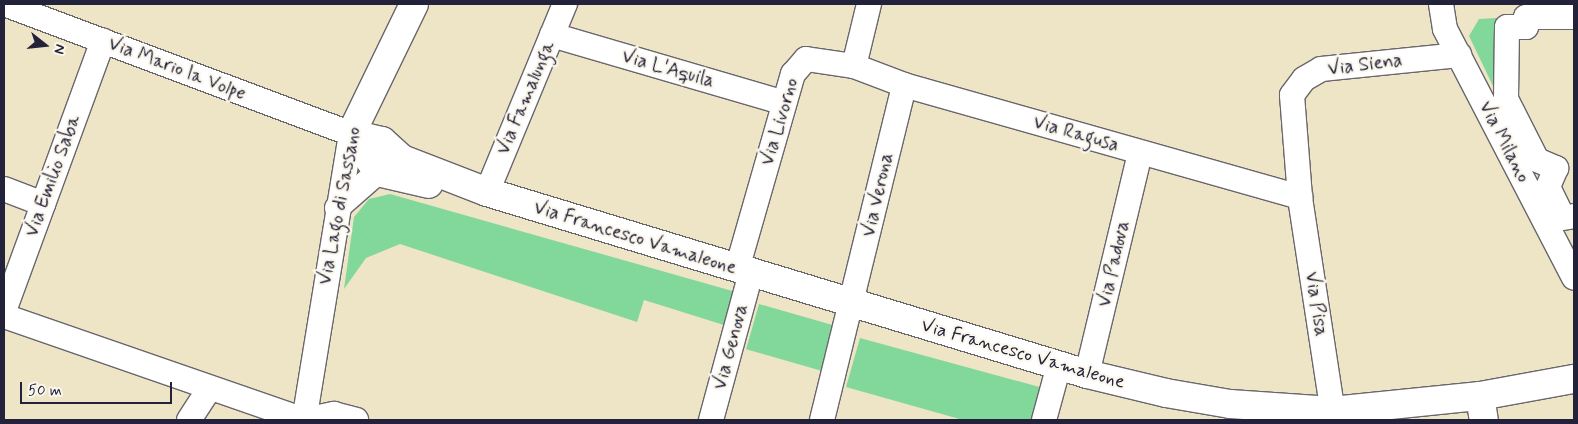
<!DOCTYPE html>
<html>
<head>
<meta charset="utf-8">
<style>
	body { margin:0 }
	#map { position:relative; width:1578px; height:424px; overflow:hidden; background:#eee5c6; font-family:Mynerve,sans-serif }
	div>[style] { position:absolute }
	.green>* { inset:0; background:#82d79a; transform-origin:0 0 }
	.roads { filter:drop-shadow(1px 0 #69666c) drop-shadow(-1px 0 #69666c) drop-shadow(0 1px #69666c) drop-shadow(0 -1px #69666c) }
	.minor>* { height:24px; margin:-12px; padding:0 12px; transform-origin:12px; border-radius:12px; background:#fff }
	.major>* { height:28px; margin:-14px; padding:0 14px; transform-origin:14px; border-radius:14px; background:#fff }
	span { translate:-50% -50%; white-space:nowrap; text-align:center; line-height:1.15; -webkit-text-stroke:4.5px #fbf7ec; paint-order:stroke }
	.street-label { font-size:19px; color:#22223b }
	.frame { position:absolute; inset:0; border:5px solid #22223b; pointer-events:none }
	.north { position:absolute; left:20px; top:20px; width:50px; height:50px; -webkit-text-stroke:4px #fbf7ec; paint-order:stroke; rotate:106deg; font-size:14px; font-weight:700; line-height:20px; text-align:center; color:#22223b }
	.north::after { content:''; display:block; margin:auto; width:18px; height:22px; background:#22223b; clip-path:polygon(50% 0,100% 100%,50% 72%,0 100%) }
	.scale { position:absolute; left:20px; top:382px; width:152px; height:22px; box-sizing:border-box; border:2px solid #22223b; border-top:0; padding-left:6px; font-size:15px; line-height:18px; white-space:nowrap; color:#22223b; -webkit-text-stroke:4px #fbf7ec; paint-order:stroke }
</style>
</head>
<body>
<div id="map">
	<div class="green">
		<i style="clip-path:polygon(1514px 17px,1507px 27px,1516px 134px,1469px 36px,1479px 19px)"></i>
		<i style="clip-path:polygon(390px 194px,736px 292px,727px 326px,644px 300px,637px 322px,400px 244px,366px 258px,344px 289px,354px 217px,369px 199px)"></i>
		<i style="left:759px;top:304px;width:81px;height:47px;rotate:16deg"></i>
		<i style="clip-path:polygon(860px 338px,1043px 388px,1033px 420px,963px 420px,846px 387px)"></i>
	</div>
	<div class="roads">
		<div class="minor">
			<i style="left:4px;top:4px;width:371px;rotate:20.5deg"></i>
			<i style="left:351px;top:134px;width:290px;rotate:99.3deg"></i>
			<i style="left:1441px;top:4px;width:25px;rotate:81deg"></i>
			<i style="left:1445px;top:29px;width:280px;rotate:62.6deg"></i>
			<i style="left:1574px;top:17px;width:48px;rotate:180deg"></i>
			<i style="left:1526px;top:17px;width:10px;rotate:90deg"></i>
			<i style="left:1526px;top:27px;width:19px;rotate:180deg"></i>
			<i style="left:1507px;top:27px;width:72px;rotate:90.8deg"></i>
			<i style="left:1506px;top:99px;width:68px;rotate:63.1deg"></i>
			<i style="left:1537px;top:160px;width:21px;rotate:23deg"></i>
			<i style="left:1556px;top:168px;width:21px;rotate:113deg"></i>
			<i style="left:1548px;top:187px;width:34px;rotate:64deg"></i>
			<i style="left:1563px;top:218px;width:11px;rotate:-10deg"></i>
			<i style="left:552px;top:35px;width:242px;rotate:16.3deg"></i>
			<i style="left:854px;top:66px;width:64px;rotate:-76.4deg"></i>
			<i style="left:4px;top:189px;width:42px;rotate:21deg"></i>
			<i style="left:487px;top:192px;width:204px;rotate:-67.5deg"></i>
			<i style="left:337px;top:208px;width:55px;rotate:-41.3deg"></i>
			<i style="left:737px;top:269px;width:203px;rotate:-74deg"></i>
			<i style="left:793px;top:74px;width:20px;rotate:-49deg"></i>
			<i style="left:806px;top:59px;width:49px;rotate:8.3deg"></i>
			<i style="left:854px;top:66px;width:53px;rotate:20.8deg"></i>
			<i style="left:904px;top:85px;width:412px;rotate:15.8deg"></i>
			<i style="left:4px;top:311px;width:288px;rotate:-69.9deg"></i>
			<i style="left:4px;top:316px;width:318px;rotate:19.1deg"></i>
			<i style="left:1087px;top:374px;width:227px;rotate:-76.5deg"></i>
			<i style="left:189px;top:420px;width:38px;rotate:-57deg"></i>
			<i style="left:305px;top:420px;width:30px;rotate:-12deg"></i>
			<i style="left:334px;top:414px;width:23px;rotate:15deg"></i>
			<i style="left:711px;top:420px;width:152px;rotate:-74.8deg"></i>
			<i style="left:822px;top:420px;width:345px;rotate:-76.2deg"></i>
			<i style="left:1044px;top:420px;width:57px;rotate:-74.7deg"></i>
			<i style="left:1334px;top:420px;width:226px;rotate:-98.7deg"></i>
			<i style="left:1300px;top:197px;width:102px;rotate:-94.5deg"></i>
			<i style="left:1292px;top:95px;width:20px;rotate:-53deg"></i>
			<i style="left:1304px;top:79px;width:20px;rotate:-30deg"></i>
			<i style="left:1321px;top:69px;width:139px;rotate:-5.8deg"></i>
		</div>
		<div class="major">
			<i style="left:351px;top:134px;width:32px;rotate:13deg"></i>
			<i style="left:382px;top:141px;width:27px;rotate:42deg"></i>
			<i style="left:402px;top:159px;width:91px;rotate:21.2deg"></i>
			<i style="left:487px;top:192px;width:627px;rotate:16.87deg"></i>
			<i style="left:1087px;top:374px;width:81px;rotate:13.5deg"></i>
			<i style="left:1166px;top:393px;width:65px;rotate:9.8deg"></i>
			<i style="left:1230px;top:404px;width:102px;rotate:3.9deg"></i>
			<i style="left:1332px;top:411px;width:149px;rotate:-5.8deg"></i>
			<i style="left:1480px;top:396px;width:96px;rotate:-10.3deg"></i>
			<i style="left:351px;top:134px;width:47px;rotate:54.6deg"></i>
			<i style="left:378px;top:172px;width:52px;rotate:13.2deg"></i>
			<i style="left:351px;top:134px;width:144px;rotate:-64.1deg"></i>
			<i style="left:1480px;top:396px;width:24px;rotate:81deg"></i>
		</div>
	</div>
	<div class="street-label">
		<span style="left:1365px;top:65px;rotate:-7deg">Via Siena</span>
		<span style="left:177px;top:69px;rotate:21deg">Via Mario la Volpe</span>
		<span style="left:668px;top:69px;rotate:16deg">Via L'Aquila</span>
		<span style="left:526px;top:98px;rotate:-67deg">Via Famalunga</span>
		<span style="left:780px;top:122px;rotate:-73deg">Via Livorno</span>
		<span style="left:1076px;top:134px;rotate:16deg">Via Ragusa</span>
		<span style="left:1504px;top:142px;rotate:63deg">Via Milano</span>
		<span style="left:53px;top:176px;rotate:-70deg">Via Emilio Saba</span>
		<span style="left:878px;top:195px;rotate:-77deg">Via Verona</span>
		<span style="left:340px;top:206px;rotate:-79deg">Via Lago di Sassano</span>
		<span style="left:635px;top:238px;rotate:17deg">Via Francesco Vamaleone</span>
		<span style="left:1114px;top:264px;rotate:-77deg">Via Padova</span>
		<span style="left:1316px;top:304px;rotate:81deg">Via Pisa</span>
		<span style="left:731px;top:347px;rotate:-75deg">Via Genova</span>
		<span style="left:1023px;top:354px;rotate:16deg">Via Francesco Vamaleone</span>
	</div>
	<div class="frame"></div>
	<div class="north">N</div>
	<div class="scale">50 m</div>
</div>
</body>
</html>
